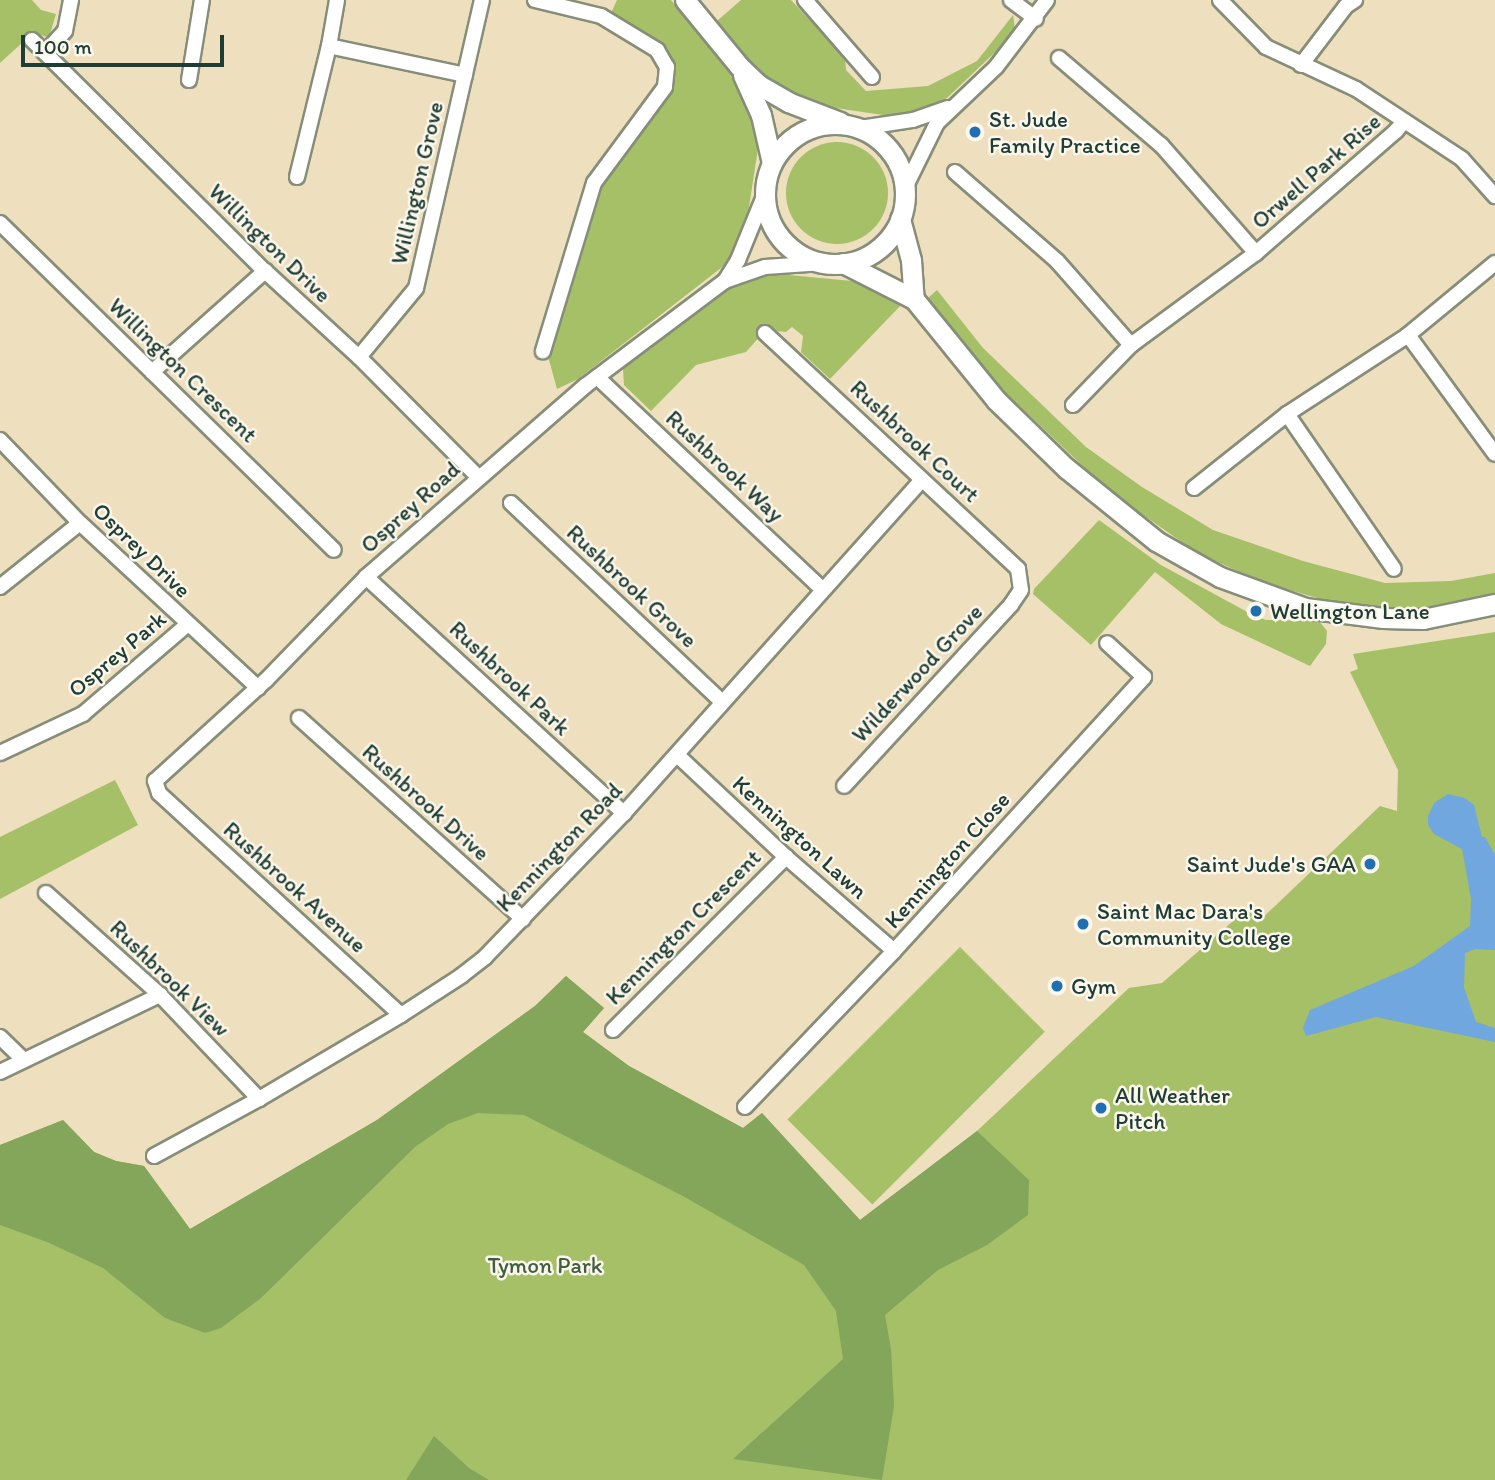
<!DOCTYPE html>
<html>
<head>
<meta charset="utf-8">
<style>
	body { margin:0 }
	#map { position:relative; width:1495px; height:1480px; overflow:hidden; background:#eedfbe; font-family:Itim,sans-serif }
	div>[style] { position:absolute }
	.green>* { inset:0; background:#a5c066; transform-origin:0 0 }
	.round { border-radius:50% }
	.forest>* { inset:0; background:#84a65b }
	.water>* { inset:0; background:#6fa7de }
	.roads { filter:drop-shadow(2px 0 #868e79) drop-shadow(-2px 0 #868e79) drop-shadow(0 2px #868e79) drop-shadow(0 -2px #868e79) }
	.minor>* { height:14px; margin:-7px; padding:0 7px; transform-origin:7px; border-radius:7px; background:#fff }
	.tertiary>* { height:19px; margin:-9.5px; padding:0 9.5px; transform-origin:9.5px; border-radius:9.5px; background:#fff }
	.tertiary>.ring { margin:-9.5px; padding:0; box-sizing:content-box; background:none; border:19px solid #fff; border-radius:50% }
	.dots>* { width:19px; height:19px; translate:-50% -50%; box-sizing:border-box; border:4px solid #fbf7ec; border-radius:50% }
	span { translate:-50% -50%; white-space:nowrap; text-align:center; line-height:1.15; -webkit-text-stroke:5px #fbf7ec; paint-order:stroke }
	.poi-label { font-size:23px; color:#1f3d34 }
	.left { translate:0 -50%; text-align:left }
	.right { translate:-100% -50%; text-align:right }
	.street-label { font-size:23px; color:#1f3d34 }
	.park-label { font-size:23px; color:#405e40 }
	.scale { position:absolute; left:21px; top:35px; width:203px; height:32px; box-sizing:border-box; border:4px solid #1f3d34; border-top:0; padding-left:9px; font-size:21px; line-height:24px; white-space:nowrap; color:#1f3d34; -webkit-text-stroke:5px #fbf7ec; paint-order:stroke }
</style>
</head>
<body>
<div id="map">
	<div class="green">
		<i style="clip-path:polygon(0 0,32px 0,41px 10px,56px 14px,50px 34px,46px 37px,34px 32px,0 63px)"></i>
		<i style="clip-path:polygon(617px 0,671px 0,746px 90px,759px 142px,745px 233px,733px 255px,721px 268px,578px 379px,557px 389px,549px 360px,601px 186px,673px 85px,674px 71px,670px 57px,658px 45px,611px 13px)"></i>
		<i style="clip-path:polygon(741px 0,791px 0,845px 58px,846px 70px,866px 91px,928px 86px,977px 61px,1013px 15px,1015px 29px,1010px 38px,947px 98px,930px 108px,908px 115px,883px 115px,815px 105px,782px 94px,756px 69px,717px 21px)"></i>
		<i class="round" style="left:786px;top:142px;width:102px;height:102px"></i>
		<i style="clip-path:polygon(768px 273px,852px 281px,883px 290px,903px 303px,830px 379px,801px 352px,803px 336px,792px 327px,786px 332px,776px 331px,770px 325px,746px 352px,696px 365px,651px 411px,624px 385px,623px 369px,723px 292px,744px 279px)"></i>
		<i style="clip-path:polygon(937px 290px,983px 348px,1086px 447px,1142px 487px,1213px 530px,1303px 561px,1385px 583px,1451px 581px,1495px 573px,1495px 593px,1416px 609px,1393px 610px,1331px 602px,1259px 581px,1196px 552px,1109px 491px,1008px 395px,966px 348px,928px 298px)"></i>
		<i style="clip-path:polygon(1099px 520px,1161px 565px,1251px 614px,1266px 620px,1319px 621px,1327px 631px,1326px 644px,1310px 666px,1221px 624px,1155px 572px,1091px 645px,1033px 594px,1034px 589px)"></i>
		<i style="clip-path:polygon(1495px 632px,1495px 1480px,0 1480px,0 1145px,63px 1120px,94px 1152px,116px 1161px,144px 1166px,190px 1229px,377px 1120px,535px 1006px,566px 976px,604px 1008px,583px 1032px,629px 1066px,743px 1128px,762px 1113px,860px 1220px,977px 1131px,1129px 988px,1162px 983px,1248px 908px,1257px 923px,1380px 806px,1397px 811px,1398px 770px,1350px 672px,1358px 669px,1353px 654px)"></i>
		<i style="clip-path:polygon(115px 780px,138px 825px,0 899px,0 837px)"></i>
		<i style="left:960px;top:947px;width:120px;height:244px;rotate:45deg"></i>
	</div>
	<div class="forest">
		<i style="clip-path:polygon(566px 976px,604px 1008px,583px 1032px,629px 1066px,743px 1128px,762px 1113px,860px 1220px,977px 1131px,1029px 1180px,1028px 1215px,987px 1245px,938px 1270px,885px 1315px,891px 1349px,894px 1406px,882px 1480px,733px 1459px,843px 1359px,836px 1311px,804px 1265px,681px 1195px,524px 1115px,478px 1113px,448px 1124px,415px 1147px,261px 1298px,221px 1328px,205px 1333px,165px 1318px,103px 1268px,47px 1242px,0 1225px,0 1145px,63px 1120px,94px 1152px,116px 1161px,144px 1166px,190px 1229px,377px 1120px,535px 1006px)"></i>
		<i style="clip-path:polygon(434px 1436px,469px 1468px,489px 1480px,406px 1480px)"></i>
	</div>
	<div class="water">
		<i style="clip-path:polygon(1448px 794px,1465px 798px,1474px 805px,1482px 837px,1485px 837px,1495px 855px,1495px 950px,1475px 949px,1465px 953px,1464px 987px,1476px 1022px,1495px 1028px,1495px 1042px,1376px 1017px,1306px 1036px,1303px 1028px,1310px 1010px,1414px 966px,1470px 926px,1471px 899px,1462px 849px,1434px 834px,1428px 825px,1428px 816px,1434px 803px)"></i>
	</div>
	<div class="roads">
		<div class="minor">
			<i style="left:535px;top:0;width:68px;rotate:13.6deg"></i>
			<i style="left:601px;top:16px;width:66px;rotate:31.3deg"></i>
			<i style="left:657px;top:50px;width:20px;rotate:60deg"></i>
			<i style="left:667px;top:67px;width:20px;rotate:96deg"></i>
			<i style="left:665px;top:87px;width:119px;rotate:126.5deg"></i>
			<i style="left:594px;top:183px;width:176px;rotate:106.9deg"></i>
			<i style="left:805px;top:0;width:102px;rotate:49deg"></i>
			<i style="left:1011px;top:0;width:31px;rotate:37deg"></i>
			<i style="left:1220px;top:0;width:66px;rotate:45.6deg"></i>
			<i style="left:1266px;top:47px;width:99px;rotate:25deg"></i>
			<i style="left:1356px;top:89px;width:127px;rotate:33.4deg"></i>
			<i style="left:1462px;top:159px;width:50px;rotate:48.3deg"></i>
			<i style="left:32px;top:40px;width:328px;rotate:44.8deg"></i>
			<i style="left:265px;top:271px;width:127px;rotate:42.5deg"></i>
			<i style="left:359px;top:357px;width:169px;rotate:45.2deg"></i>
			<i style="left:329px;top:46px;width:139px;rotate:12deg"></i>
			<i style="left:45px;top:53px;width:30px;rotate:-48deg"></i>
			<i style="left:65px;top:31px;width:32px;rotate:-79deg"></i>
			<i style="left:1059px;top:58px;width:134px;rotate:40.5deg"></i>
			<i style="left:1161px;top:145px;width:144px;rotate:48.7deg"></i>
			<i style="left:1301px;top:65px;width:74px;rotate:-52.7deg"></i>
			<i style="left:1346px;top:6px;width:11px;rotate:-34deg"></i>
			<i style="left:189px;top:80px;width:81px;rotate:-80.8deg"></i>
			<i style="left:860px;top:128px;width:54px;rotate:-8.6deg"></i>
			<i style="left:913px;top:120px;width:37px;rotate:-19deg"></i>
			<i style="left:955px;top:172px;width:135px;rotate:41.1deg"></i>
			<i style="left:1057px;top:261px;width:112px;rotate:48.6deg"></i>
			<i style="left:297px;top:177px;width:135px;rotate:-76.3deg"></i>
			<i style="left:329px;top:46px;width:47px;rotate:-80.1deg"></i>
			<i style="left:905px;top:188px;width:72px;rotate:-63.8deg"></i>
			<i style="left:937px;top:123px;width:81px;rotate:-43.5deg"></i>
			<i style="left:996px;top:67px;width:84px;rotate:-52.7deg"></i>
			<i style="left:0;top:223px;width:467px;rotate:44.4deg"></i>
			<i style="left:725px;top:281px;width:25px;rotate:-58deg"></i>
			<i style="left:738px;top:260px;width:71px;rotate:-67.8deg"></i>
			<i style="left:765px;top:333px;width:346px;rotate:43deg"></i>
			<i style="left:1018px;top:569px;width:21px;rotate:82deg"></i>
			<i style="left:1021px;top:590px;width:18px;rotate:124deg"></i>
			<i style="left:1011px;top:605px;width:246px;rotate:132.7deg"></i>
			<i style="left:1408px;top:335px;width:147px;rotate:53.8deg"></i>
			<i style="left:359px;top:357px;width:89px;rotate:-50.4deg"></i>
			<i style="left:416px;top:288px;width:295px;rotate:-77.1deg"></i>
			<i style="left:152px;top:372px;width:152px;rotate:-41.8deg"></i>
			<i style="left:597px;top:377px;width:309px;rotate:43.3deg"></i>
			<i style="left:1073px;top:405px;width:83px;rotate:-46deg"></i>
			<i style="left:1131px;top:345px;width:155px;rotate:-36.4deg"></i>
			<i style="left:1256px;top:253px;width:186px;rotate:-41.1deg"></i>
			<i style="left:1396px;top:131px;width:13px;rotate:-51deg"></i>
			<i style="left:1287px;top:414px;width:188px;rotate:55.4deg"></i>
			<i style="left:0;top:440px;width:115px;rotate:46.1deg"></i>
			<i style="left:80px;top:523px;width:243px;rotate:42.8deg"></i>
			<i style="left:1194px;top:488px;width:119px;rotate:-38.5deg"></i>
			<i style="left:1287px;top:414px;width:145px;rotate:-33.1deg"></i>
			<i style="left:1408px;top:335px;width:113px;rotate:-39.6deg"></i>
			<i style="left:511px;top:503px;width:290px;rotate:43.3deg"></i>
			<i style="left:366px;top:577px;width:350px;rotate:42.5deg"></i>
			<i style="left:0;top:587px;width:102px;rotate:-38.7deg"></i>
			<i style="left:299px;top:718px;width:301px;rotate:41.9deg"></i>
			<i style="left:0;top:753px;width:92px;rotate:-25.2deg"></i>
			<i style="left:83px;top:714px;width:137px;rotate:-40.6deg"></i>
			<i style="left:677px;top:755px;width:149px;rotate:43.1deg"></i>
			<i style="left:786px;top:857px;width:143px;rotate:41deg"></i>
			<i style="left:46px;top:893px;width:153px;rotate:41.8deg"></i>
			<i style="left:160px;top:995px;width:144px;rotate:46.4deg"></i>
			<i style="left:401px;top:1015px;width:328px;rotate:-137.5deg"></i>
			<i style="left:159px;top:793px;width:13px;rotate:-108deg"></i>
			<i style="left:155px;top:781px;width:150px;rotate:-42.3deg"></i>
			<i style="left:266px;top:680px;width:144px;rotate:-45.8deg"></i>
			<i style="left:366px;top:577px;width:291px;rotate:-41.1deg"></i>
			<i style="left:585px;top:386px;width:175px;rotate:-36.9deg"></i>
			<i style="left:725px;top:281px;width:42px;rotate:-19.3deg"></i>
			<i style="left:765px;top:267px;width:58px;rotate:-3.9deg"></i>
			<i style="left:613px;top:1030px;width:245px;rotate:-45deg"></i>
			<i style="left:0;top:1037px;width:33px;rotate:44deg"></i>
			<i style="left:0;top:1072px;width:178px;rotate:-25.7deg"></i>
			<i style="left:745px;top:1107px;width:216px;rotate:-46.3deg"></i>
			<i style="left:894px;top:951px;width:371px;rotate:-47.6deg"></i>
			<i style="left:1144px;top:677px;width:50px;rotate:-137.4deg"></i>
			<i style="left:154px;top:1156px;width:119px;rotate:-28.5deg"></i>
			<i style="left:259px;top:1099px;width:165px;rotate:-30.6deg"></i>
			<i style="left:401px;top:1015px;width:72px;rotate:-33deg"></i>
			<i style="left:461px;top:976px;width:31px;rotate:-38deg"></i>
			<i style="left:485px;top:957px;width:200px;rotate:-46deg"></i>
			<i style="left:624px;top:813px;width:447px;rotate:-48.2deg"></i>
		</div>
		<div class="tertiary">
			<i style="left:685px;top:0;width:85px;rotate:50.7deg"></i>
			<i style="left:739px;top:66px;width:28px;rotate:44deg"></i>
			<i style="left:759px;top:85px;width:34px;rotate:30deg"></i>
			<i style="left:788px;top:102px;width:56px;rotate:21deg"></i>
			<i style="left:743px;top:75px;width:44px;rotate:65.8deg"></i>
			<i style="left:761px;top:115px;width:49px;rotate:77.1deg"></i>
			<i class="ring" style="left:765px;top:124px;width:121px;height:121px"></i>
			<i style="left:900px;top:219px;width:42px;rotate:75deg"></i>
			<i style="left:911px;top:260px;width:39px;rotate:86deg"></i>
			<i style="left:843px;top:263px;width:80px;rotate:26.9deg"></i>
			<i style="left:914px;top:299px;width:130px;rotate:50.9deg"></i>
			<i style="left:996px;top:400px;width:98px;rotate:44.2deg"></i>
			<i style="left:1066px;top:468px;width:116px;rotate:39deg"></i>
			<i style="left:1156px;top:541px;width:73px;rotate:29.4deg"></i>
			<i style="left:1220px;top:577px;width:90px;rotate:20deg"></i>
			<i style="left:1305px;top:608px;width:79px;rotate:7.3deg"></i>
			<i style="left:1383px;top:618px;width:40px;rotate:1.4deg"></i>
			<i style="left:1423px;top:619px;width:74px;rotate:-11.8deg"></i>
		</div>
	</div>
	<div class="dots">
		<i style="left:975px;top:132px;background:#1f6fb2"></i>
		<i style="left:1256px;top:611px;background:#1f6fb2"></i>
		<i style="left:1370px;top:864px;background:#1f6fb2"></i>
		<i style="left:1083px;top:924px;background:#1f6fb2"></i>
		<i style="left:1057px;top:986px;background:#1f6fb2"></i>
		<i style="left:1101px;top:1108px;background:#1f6fb2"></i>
	</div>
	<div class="poi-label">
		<span class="left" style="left:989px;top:132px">St. Jude<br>Family Practice</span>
		<span class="left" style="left:1270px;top:611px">Wellington Lane</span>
		<span class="right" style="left:1356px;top:864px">Saint Jude's GAA</span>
		<span class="left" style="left:1097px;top:924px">Saint Mac Dara's<br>Community College</span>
		<span class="left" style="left:1071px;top:986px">Gym</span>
		<span class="left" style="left:1115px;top:1108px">All Weather<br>Pitch</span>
	</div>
	<div class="street-label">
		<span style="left:1316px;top:171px;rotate:-41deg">Orwell Park Rise</span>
		<span style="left:417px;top:183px;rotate:-77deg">Willington Grove</span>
		<span style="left:270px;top:243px;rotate:44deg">Willington Drive</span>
		<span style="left:183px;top:370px;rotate:44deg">Willington Crescent</span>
		<span style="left:915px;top:441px;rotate:43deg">Rushbrook Court</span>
		<span style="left:725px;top:466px;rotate:43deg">Rushbrook Way</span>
		<span style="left:410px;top:507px;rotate:-42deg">Osprey Road</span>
		<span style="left:142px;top:550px;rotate:44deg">Osprey Drive</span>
		<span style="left:632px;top:586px;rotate:43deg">Rushbrook Grove</span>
		<span style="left:117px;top:654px;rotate:-40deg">Osprey Park</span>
		<span style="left:917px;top:673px;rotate:-47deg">Wilderwood Grove</span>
		<span style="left:510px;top:678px;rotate:43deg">Rushbrook Park</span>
		<span style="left:426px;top:802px;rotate:42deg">Rushbrook Drive</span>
		<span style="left:800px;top:837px;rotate:42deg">Kennington Lawn</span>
		<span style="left:559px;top:847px;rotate:-46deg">Kennington Road</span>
		<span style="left:947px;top:860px;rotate:-48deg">Kennington Close</span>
		<span style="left:295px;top:887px;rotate:42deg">Rushbrook Avenue</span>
		<span style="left:683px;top:927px;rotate:-45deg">Kennington Crescent</span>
		<span style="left:170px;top:978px;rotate:44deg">Rushbrook View</span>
	</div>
	<div class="park-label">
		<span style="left:545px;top:1265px">Tymon Park</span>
	</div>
	<div class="scale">100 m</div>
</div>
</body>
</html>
